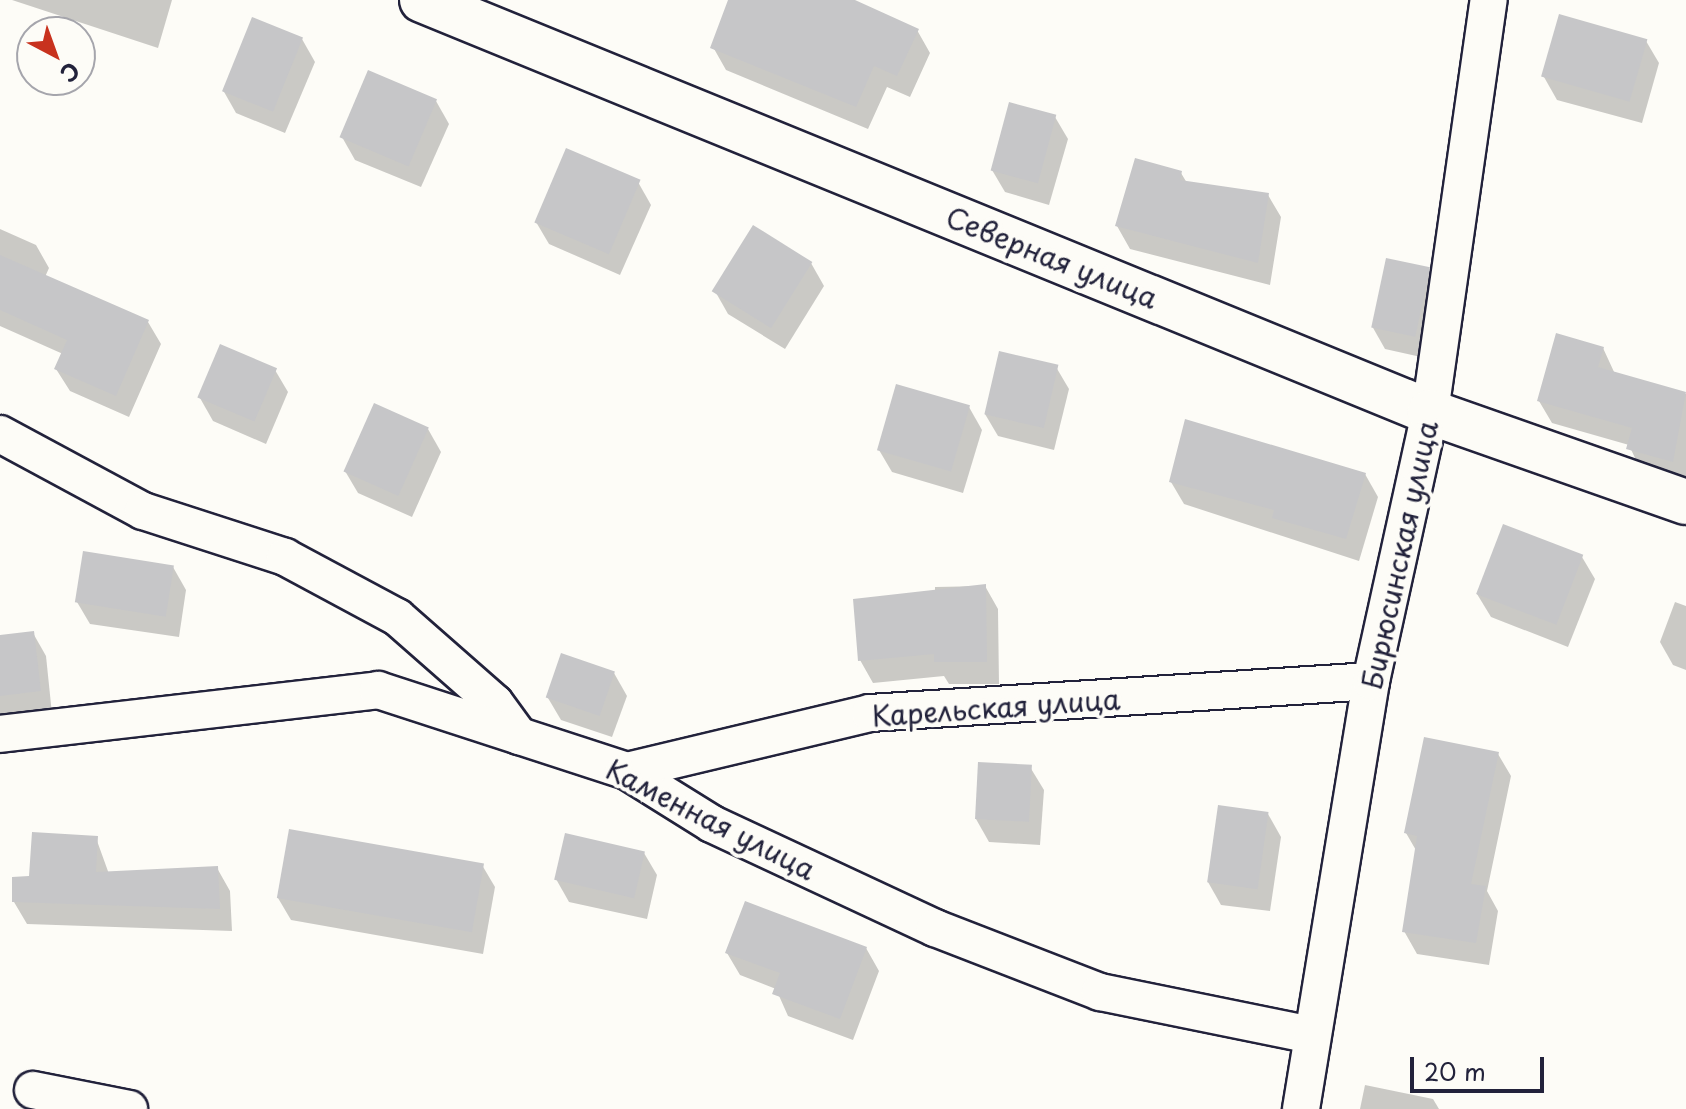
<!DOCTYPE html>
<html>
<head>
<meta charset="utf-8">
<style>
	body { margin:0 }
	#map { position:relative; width:1686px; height:1109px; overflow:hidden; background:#fdfcf7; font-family:"Playpen Sans",sans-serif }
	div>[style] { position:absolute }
	.shadow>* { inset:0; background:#0003 }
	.building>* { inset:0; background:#c6c6c8; transform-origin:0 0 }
	.roads { filter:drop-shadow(2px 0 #22223b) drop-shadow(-2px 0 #22223b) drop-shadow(0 2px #22223b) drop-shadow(0 -2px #22223b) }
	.minor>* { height:36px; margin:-18px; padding:0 18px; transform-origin:18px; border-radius:18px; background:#fdfcf7 }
	.secondary>* { height:44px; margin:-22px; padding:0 22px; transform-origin:22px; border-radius:22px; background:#fdfcf7 }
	span { translate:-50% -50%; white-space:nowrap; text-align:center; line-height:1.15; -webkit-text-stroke:8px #fdfcf7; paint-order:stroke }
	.street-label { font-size:28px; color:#22223b }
	.north { position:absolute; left:16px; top:16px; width:80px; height:80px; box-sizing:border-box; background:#fdfcf7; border:2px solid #a5a5ac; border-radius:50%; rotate:139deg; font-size:22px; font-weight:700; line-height:32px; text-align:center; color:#22223b }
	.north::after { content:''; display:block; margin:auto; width:28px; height:36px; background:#c8321e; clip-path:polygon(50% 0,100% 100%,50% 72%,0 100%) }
	.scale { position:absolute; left:1410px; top:1057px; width:134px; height:36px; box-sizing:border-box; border:4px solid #22223b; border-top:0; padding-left:10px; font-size:24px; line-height:28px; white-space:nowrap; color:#22223b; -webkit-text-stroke:6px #fdfcf7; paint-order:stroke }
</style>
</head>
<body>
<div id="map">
	<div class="shadow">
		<i style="clip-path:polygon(12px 0,172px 0,158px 48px)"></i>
		<i style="clip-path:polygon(730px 0,850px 0,917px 30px,930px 53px,910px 97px,887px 87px,868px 129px,726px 70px,713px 47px)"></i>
		<i style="clip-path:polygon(302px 39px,315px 62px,285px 133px,236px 113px,223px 90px)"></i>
		<i style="clip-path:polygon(1646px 41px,1659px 63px,1642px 123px,1557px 100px,1544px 77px)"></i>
		<i style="clip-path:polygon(436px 101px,449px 124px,421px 187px,355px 160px,342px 137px)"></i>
		<i style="clip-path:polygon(1055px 117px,1068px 139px,1049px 205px,1005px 192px,992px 170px)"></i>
		<i style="clip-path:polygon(1181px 173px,1187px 183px,1268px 195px,1281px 217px,1270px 285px,1130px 249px,1117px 226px)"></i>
		<i style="clip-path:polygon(638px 182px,651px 205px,620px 275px,549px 244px,536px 222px)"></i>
		<i style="clip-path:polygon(0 229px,36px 245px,49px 268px,45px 277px,148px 322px,161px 344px,129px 417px,70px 391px,56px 369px,63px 354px,0 326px)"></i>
		<i style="clip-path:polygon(811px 263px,824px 286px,785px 349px,728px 314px,715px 291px)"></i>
		<i style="clip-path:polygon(1428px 269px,1441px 291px,1430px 359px,1385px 349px,1372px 326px)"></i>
		<i style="clip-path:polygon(1603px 348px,1615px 374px,1686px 394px,1686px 484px,1641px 471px,1629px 445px,1552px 423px,1539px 401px)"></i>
		<i style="clip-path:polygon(1056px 367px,1069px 389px,1054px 450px,998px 436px,985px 414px)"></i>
		<i style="clip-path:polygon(275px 370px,288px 392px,266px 444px,213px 421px,200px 398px)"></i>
		<i style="clip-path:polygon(969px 407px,982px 430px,963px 493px,892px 472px,879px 450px)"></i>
		<i style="clip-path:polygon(428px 429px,441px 452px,412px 517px,358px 493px,345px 471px)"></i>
		<i style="clip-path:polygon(1365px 474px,1378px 497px,1359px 561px,1184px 504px,1171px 482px)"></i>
		<i style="clip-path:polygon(1582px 557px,1595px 579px,1568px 647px,1491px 617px,1477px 594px)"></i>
		<i style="clip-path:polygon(173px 567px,186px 590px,179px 637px,90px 624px,77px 602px)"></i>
		<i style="clip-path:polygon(985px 586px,998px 609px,999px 684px,949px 684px,944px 676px,873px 683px,860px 660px,935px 595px,935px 587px)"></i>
		<i style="clip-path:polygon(1675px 602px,1686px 606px,1686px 670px,1673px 665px,1660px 642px)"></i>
		<i style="clip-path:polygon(33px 633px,46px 656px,52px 714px,0 720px,0 637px)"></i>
		<i style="clip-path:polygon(614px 673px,627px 696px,612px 737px,561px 720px,548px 698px)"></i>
		<i style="clip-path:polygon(1498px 754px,1511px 776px,1487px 891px,1498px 911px,1489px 965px,1417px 954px,1404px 931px,1417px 852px,1406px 833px)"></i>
		<i style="clip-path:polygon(1030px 767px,1044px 790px,1040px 845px,989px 842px,976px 819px)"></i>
		<i style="clip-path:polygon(1268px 814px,1281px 837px,1270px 911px,1221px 905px,1208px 882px)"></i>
		<i style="clip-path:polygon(96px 838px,109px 874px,217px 868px,230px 891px,232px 931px,27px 924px,14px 902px,31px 878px)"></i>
		<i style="clip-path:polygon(644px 853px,657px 875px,647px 919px,569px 902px,556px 879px)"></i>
		<i style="clip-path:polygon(482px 865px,495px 887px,483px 954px,291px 920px,278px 898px)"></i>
		<i style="clip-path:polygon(866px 948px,879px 971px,853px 1040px,788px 1016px,776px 989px,740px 975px,727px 953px)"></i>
		<i style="clip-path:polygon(1365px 1085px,1433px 1099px,1439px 1109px,1360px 1109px)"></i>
	</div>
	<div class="building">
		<i style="clip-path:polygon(728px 0,855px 0,919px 29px,897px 76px,874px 66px,856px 107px,710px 48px)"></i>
		<i style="left:1559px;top:14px;width:92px;height:65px;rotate:16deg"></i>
		<i style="left:252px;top:17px;width:55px;height:80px;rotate:22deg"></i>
		<i style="left:368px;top:70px;width:75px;height:73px;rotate:23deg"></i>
		<i style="left:1009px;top:102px;width:49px;height:71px;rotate:15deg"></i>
		<i style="left:566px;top:148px;width:81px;height:81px;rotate:23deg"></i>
		<i style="clip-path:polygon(1135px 158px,1182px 171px,1180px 180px,1269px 193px,1258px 263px,1115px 226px)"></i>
		<i style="left:753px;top:225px;width:70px;height:78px;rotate:32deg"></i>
		<i style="clip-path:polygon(0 255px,149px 320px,116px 396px,54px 369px,67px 340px,0 310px)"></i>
		<i style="left:1386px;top:258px;width:45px;height:71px;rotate:12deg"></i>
		<i style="clip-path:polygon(1556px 333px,1604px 347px,1598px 367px,1686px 392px,1673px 462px,1626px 449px,1632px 428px,1537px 401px)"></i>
		<i style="left:220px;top:344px;width:62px;height:58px;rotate:23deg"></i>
		<i style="left:999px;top:351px;width:61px;height:65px;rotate:13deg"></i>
		<i style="left:896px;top:384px;width:77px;height:69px;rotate:16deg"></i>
		<i style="left:374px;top:403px;width:60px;height:75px;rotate:24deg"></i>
		<i style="clip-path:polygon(1185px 419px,1366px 473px,1346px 539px,1272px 518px,1274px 510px,1169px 482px)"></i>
		<i style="left:1503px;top:524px;width:86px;height:75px;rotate:21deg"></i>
		<i style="left:83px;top:551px;width:92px;height:52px;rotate:9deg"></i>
		<i style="clip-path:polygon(986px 584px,987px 662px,934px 662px,934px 654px,858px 661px,853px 599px)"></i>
		<i style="clip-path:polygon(34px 631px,41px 691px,0 696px,0 635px)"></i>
		<i style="left:561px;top:653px;width:57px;height:47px;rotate:19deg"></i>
		<i style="clip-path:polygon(1424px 737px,1499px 752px,1471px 884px,1486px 886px,1476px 943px,1402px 932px,1417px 836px,1404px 833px)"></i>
		<i style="left:978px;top:762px;width:54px;height:57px;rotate:3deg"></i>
		<i style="left:1218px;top:805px;width:51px;height:78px;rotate:8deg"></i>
		<i style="left:289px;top:829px;width:198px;height:70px;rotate:10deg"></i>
		<i style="clip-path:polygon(32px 832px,98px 836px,96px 872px,218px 866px,220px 909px,12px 902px,12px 877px,29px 876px)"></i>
		<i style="left:565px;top:833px;width:82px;height:48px;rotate:13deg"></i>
		<i style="clip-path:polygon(745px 901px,867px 947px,840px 1019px,772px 994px,780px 973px,725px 953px)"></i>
	</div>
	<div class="roads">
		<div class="minor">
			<i style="left:0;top:434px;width:162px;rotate:28.3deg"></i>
			<i style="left:143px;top:511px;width:149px;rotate:17.9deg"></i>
			<i style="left:285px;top:557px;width:127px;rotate:28.2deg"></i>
			<i style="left:397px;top:617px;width:130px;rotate:41.3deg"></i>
			<i style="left:495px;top:703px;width:41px;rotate:54deg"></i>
			<i style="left:0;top:734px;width:381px;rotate:-6.6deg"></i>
			<i style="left:378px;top:690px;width:262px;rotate:18deg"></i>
			<i style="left:627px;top:771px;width:100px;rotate:31.9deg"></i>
			<i style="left:712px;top:824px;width:246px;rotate:25deg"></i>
			<i style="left:935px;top:928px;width:177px;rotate:21.2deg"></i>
			<i style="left:1100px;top:992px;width:216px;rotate:11.5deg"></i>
			<i style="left:627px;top:771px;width:250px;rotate:-13.4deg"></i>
			<i style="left:870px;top:713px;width:502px;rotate:-3.65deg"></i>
			<i style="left:33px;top:1090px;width:98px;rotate:11.2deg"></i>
			<i style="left:1301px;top:1109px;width:434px;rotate:-80.7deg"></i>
			<i style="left:1371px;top:681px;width:275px;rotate:-77.6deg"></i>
			<i style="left:1430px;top:412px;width:416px;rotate:-81.9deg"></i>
		</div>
		<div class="secondary">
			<i style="left:422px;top:0;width:1089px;rotate:22.23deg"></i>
			<i style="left:1430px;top:412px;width:271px;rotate:19.4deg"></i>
		</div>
	</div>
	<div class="street-label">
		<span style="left:1052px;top:257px;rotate:22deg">Северная улица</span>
		<span style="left:1399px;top:555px;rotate:-78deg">Бирюсинская улица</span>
		<span style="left:996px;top:707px;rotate:-4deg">Карельская улица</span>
		<span style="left:711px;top:819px;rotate:27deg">Каменная улица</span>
	</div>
	<div class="north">С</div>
	<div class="scale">20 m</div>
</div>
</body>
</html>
